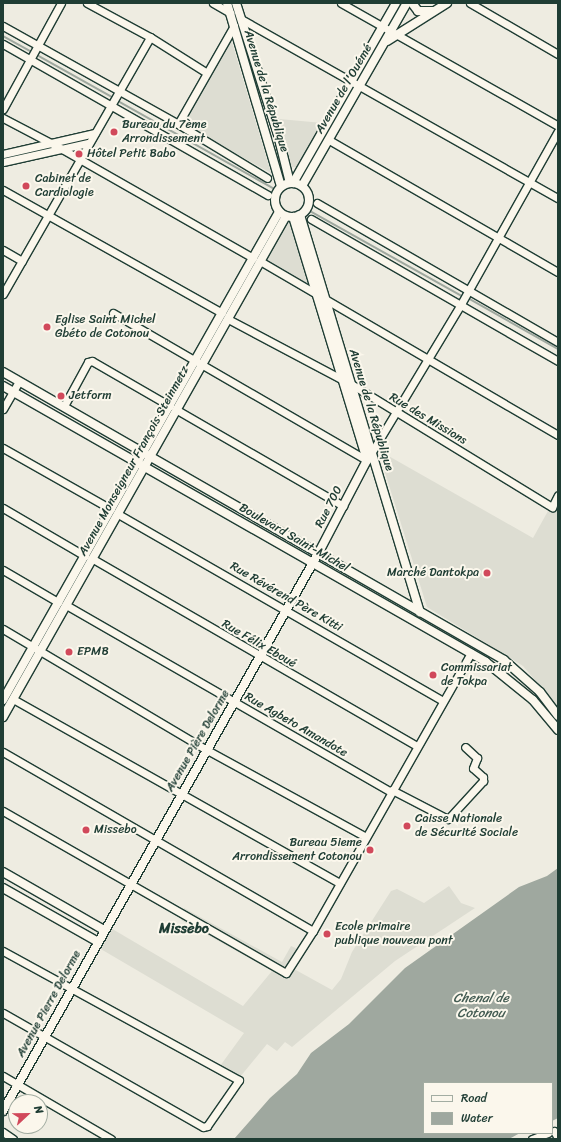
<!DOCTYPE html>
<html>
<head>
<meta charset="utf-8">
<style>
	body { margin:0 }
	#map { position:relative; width:561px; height:1142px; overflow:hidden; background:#eeece1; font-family:Sriracha,sans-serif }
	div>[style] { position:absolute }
	.built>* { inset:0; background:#ddddd2 }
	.water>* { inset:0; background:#9fa89f }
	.stream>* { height:1.5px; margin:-0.75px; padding:0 0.75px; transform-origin:0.75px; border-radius:0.75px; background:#9fa89f }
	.roads { filter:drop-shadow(1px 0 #1f3d34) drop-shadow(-1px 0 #1f3d34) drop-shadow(0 1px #1f3d34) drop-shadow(0 -1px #1f3d34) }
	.minor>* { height:7px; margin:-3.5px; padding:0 3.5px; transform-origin:3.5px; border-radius:3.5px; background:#fbf7ec }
	.major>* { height:8px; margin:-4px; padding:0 4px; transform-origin:4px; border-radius:4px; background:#fbf7ec }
	.major>.ring { margin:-4px; padding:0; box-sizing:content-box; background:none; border:8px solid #fbf7ec; border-radius:50% }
	.dots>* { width:11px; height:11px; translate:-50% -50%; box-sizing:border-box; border:2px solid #fbf7ec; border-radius:50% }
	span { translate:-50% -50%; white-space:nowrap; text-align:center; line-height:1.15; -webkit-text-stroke:4px #fbf7ec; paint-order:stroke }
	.street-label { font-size:12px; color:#1f3d34 }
	.poi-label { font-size:12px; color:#1f3d34 }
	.left { translate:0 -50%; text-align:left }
	.right { translate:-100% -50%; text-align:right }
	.water-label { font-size:13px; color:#455d54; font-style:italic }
	.quarter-label { font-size:14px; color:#1f3d34; font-weight:700 }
	.frame { position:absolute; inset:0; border:4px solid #1f3d34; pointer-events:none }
	.legend { position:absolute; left:423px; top:1082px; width:130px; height:52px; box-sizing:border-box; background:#fbf7ec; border:1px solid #a3ada2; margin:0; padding:5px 7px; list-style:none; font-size:12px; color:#1f3d34 }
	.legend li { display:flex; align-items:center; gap:8px; height:20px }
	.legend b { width:20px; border:1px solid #a3ada2 }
	.north { position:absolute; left:8px; top:1094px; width:40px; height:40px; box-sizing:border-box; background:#fbf7ec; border:1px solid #a3ada2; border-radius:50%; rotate:68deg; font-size:11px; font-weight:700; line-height:16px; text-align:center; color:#1f3d34 }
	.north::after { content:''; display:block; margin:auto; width:14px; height:18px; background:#d1495b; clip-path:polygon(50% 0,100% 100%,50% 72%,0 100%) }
</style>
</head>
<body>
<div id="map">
	<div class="built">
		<i style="clip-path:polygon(231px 39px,271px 173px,182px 124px)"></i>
		<i style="clip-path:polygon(279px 119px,323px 123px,299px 167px,291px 167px)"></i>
		<i style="clip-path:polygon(287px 220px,292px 223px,311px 288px,265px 262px)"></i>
		<i style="clip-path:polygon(378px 450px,533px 538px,558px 493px,558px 707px,523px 666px,427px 607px)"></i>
		<i style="clip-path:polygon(449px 886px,461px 903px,475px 908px,395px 961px,292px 1047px,285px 1042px,277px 1051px,267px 1044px,240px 1077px,220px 1066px,244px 1033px,99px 948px,109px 927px,243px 1006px,272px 971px,181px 920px,184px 908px,282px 962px,291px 946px,304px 952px,294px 969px,332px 990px,341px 979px,352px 952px,391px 891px,397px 889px,424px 903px)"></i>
	</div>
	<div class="water">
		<i style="clip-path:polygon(558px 868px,558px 1118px,552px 1121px,552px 1083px,424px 1083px,424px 1133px,520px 1133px,509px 1139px,234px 1139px,270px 1098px,297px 1074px,311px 1053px,349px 1024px,405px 968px,519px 887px,547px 876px)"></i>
	</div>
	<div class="stream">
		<i style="left:3px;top:36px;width:31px;rotate:29deg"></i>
		<i style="left:37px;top:55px;width:86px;rotate:29.2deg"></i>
		<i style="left:118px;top:101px;width:178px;rotate:29.3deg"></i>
		<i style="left:310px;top:211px;width:174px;rotate:29.2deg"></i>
		<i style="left:468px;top:298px;width:103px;rotate:29.5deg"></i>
	</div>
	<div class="roads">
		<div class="minor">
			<i style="left:87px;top:3px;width:72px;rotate:28.4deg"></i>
			<i style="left:150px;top:37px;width:67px;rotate:32.3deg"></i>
			<i style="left:213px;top:3px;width:20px;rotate:30deg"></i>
			<i style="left:341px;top:3px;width:249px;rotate:29.5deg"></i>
			<i style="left:470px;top:3px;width:102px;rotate:30.1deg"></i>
			<i style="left:241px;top:19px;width:364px;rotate:29.5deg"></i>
			<i style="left:3px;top:26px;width:201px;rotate:29.2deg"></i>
			<i style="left:178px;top:124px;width:104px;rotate:31.2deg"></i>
			<i style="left:3px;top:44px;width:305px;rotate:29.7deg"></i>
			<i style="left:3px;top:109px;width:121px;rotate:-61.3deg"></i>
			<i style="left:3px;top:118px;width:67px;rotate:27.7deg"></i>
			<i style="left:62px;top:149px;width:220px;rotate:29.7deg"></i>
			<i style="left:178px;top:124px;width:113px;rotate:-60.3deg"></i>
			<i style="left:329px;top:140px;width:264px;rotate:30deg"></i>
			<i style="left:3px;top:154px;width:94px;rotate:-12.9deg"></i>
			<i style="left:3px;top:162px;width:87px;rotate:-12.6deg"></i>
			<i style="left:3px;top:190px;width:251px;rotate:29.3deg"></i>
			<i style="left:317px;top:203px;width:278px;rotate:30deg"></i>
			<i style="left:311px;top:219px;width:285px;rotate:29.9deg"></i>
			<i style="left:3px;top:250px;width:22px;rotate:30deg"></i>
			<i style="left:260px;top:261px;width:345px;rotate:30.3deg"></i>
			<i style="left:3px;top:294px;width:296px;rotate:-60.2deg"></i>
			<i style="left:113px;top:313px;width:293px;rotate:30.1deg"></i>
			<i style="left:367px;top:460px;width:182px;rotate:-58.9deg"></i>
			<i style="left:461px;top:304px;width:198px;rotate:-60.7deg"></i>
			<i style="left:228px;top:319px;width:139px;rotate:27.9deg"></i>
			<i style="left:351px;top:384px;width:236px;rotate:31.5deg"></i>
			<i style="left:552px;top:507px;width:13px;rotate:-63deg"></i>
			<i style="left:64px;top:406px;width:50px;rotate:-61.4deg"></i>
			<i style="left:88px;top:362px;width:4px;rotate:-14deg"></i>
			<i style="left:92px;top:361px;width:90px;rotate:30deg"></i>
			<i style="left:3px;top:409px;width:32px;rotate:-60deg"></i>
			<i style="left:177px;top:410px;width:192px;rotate:30deg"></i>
			<i style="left:3px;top:448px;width:124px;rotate:29.5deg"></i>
			<i style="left:3px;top:508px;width:95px;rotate:30.3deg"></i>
			<i style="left:118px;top:514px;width:375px;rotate:29.9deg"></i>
			<i style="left:93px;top:559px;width:374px;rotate:30deg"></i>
			<i style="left:3px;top:570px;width:64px;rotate:30.2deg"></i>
			<i style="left:66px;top:605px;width:375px;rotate:29.9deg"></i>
			<i style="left:3px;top:629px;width:237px;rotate:30.7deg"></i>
			<i style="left:207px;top:750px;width:181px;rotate:28.7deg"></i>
			<i style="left:13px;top:699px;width:375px;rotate:29.4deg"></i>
			<i style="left:3px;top:752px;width:358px;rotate:30deg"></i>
			<i style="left:392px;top:790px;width:63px;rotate:27.4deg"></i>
			<i style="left:448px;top:819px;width:52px;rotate:-47.4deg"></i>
			<i style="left:483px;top:781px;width:4px;rotate:-90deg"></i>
			<i style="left:483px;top:777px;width:13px;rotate:-138deg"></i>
			<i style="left:473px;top:768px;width:11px;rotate:-68deg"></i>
			<i style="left:477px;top:758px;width:16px;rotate:-137deg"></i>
			<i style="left:3px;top:811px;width:326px;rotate:29.8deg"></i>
			<i style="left:286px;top:973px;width:50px;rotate:-57.3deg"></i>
			<i style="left:313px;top:931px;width:320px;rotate:-60.4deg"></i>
			<i style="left:3px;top:951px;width:269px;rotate:28.7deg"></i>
			<i style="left:239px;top:1080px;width:56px;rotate:124.8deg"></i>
			<i style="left:207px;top:1126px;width:4px;rotate:166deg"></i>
			<i style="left:203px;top:1127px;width:230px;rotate:-150.3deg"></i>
			<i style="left:3px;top:1076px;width:125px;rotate:30.3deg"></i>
			<i style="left:554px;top:1131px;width:8px;rotate:60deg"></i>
			<i style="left:3px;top:1132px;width:12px;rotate:35deg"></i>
			<i style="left:532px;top:1139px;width:17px;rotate:-21deg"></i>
		</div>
		<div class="major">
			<i style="left:227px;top:3px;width:191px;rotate:73.6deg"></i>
			<i style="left:236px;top:3px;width:139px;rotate:72.3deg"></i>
			<i style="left:278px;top:135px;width:49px;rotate:76deg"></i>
			<i style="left:412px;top:3px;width:10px;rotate:53deg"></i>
			<i style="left:418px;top:11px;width:15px"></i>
			<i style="left:387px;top:41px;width:71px;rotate:-32.3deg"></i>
			<i class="ring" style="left:275px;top:183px;width:26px;height:26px"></i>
			<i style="left:293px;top:183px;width:207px;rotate:-60.2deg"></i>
			<i style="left:302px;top:186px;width:211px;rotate:-60.2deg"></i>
			<i style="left:300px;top:215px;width:415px;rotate:73.2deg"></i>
			<i style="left:3px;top:372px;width:578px;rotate:29.89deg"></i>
			<i style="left:504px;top:660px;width:48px;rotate:41.6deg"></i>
			<i style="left:540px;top:692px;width:30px;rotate:53deg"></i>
			<i style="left:3px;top:386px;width:556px;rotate:29.74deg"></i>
			<i style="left:486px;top:662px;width:60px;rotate:39deg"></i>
			<i style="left:533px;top:700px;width:39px;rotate:50deg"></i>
			<i style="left:3px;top:700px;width:561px;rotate:-60.51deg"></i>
			<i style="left:3px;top:717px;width:575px;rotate:-60.54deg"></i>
			<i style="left:3px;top:872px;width:116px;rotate:29.9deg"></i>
			<i style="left:3px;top:888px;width:109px;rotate:29.6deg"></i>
			<i style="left:3px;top:1111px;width:642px;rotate:-60.52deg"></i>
			<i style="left:319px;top:552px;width:104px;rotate:-62.4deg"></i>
			<i style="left:367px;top:460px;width:254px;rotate:-106.9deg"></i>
		</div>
	</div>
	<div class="dots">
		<i style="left:114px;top:132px;background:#d1495b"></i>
		<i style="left:79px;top:154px;background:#d1495b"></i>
		<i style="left:26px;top:186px;background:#d1495b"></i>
		<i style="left:47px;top:327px;background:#d1495b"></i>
		<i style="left:61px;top:396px;background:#d1495b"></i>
		<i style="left:487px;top:573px;background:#d1495b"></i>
		<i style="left:69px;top:652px;background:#d1495b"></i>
		<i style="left:433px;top:675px;background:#d1495b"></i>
		<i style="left:407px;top:826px;background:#d1495b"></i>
		<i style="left:86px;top:830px;background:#d1495b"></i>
		<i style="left:370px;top:850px;background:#d1495b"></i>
		<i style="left:327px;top:934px;background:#d1495b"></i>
	</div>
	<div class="street-label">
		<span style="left:344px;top:89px;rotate:-60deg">Avenue de l'Ouémé</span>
		<span style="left:266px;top:91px;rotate:73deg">Avenue de la République</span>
		<span style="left:371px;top:410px;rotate:73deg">Avenue de la République</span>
		<span style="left:428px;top:419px;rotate:31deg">Rue des Missions</span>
		<span style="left:134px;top:461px;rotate:-61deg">Avenue Monseigneur François Steinmetz</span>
		<span style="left:329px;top:507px;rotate:-63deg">Rue 700</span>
		<span style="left:294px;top:538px;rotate:30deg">Boulevard Saint-Michel</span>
		<span style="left:286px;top:597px;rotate:30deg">Rue Révérend Père Kitti</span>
		<span style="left:259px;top:644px;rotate:30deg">Rue Félix Eboué</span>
		<span style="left:296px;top:725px;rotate:30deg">Rue Agbeto Amandote</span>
		<span style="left:198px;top:741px;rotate:-60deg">Avenue Pière Delorme</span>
		<span style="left:49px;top:1004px;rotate:-61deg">Avenue Pierre Delorme</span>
	</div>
	<div class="poi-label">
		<span class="left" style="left:122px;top:132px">Bureau du 7ème<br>Arrondissement</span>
		<span class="left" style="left:87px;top:154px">Hôtel Petit Babo</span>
		<span class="left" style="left:35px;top:186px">Cabinet de<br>Cardiologie</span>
		<span class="left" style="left:55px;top:327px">Eglise Saint Michel<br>Gbéto de Cotonou</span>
		<span class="left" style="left:69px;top:396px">Jetform</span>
		<span class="right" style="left:479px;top:573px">Marché Dantokpa</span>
		<span class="left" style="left:77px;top:652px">EPMB</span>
		<span class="left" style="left:441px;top:675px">Commissariat<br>de Tokpa</span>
		<span class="left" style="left:415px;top:826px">Caisse Nationale<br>de Sécurité Sociale</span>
		<span class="left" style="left:94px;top:830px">Missebo</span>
		<span class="right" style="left:362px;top:850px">Bureau 5ieme<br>Arrondissement Cotonou</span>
		<span class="left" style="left:335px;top:934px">Ecole primaire<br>publique nouveau pont</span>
	</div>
	<div class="water-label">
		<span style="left:481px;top:1006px">Chenal de<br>Cotonou</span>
	</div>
	<div class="quarter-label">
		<span style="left:184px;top:929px">Missèbo</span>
	</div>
	<div class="frame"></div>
	<ul class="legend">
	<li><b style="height:5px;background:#fbf7ec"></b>Road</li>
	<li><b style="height:11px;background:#9fa89f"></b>Water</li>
	</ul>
	<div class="north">N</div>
</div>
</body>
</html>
